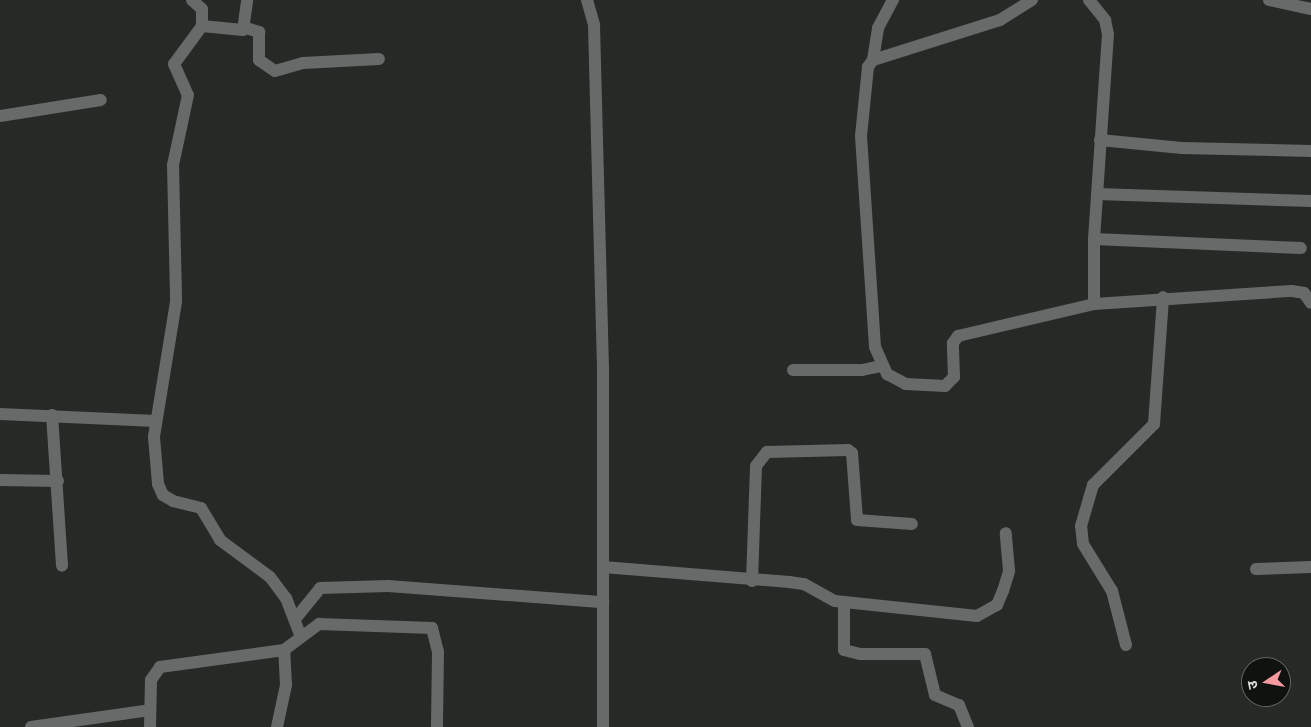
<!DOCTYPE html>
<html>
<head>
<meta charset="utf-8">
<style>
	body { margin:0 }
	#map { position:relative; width:1311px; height:727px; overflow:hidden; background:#252a26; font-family:"Crimson Pro","Noto Sans Devanagari",serif }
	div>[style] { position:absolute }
	.minor>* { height:12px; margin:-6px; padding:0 6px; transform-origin:6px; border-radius:6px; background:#676a68 }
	span { translate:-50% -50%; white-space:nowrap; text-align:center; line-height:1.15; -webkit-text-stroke:5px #101210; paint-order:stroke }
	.north { position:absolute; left:1241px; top:657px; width:50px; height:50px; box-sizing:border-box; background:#101210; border:1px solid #626462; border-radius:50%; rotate:258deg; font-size:14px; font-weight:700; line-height:20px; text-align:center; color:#dce0dd }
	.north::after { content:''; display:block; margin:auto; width:18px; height:22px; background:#f49aa0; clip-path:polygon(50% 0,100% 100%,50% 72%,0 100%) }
</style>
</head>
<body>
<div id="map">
	<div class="minor">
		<i style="left:192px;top:0;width:13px;rotate:42deg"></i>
		<i style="left:202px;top:9px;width:17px;rotate:90deg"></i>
		<i style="left:202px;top:26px;width:47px;rotate:126.4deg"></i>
		<i style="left:174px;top:64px;width:34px;rotate:66deg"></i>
		<i style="left:188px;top:95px;width:72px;rotate:102.1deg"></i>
		<i style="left:173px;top:165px;width:137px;rotate:88.7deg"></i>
		<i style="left:176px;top:302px;width:137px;rotate:99.3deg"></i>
		<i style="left:154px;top:437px;width:47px;rotate:85.1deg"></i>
		<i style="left:158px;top:484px;width:12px;rotate:66deg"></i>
		<i style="left:163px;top:495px;width:12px;rotate:31deg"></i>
		<i style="left:173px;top:501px;width:29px;rotate:14deg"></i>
		<i style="left:201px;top:508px;width:37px;rotate:59deg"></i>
		<i style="left:220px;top:540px;width:62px;rotate:36.5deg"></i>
		<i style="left:270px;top:577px;width:26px;rotate:53deg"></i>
		<i style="left:286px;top:598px;width:40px;rotate:69deg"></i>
		<i style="left:587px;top:0;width:26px;rotate:74deg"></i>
		<i style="left:594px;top:25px;width:348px;rotate:88.5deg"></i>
		<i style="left:603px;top:373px;width:354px;rotate:90deg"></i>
		<i style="left:1032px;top:0;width:38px;rotate:148deg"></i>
		<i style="left:1000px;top:20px;width:133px;rotate:162.5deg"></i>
		<i style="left:873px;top:60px;width:9px;rotate:126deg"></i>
		<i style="left:868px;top:67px;width:69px;rotate:95.8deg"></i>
		<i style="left:861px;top:136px;width:211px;rotate:86.2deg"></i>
		<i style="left:875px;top:347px;width:30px;rotate:66deg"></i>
		<i style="left:887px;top:374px;width:21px;rotate:28deg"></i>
		<i style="left:906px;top:384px;width:39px;rotate:3deg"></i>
		<i style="left:945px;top:386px;width:13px;rotate:-45deg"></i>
		<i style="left:954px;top:377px;width:34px;rotate:-92deg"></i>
		<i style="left:953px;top:343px;width:9px;rotate:-54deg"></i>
		<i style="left:958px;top:336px;width:140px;rotate:-13.2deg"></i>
		<i style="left:1094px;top:304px;width:198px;rotate:-3.8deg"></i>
		<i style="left:1292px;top:291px;width:12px;rotate:9deg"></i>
		<i style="left:1304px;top:293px;width:12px;rotate:55deg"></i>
		<i style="left:1089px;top:0;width:26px;rotate:51deg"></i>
		<i style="left:1105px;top:20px;width:14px;rotate:78deg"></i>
		<i style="left:1108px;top:34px;width:205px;rotate:93.9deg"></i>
		<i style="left:1094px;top:239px;width:65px;rotate:90deg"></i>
		<i style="left:1269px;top:0;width:43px;rotate:12.1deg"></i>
		<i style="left:202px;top:26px;width:41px;rotate:5.6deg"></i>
		<i style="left:243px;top:30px;width:30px;rotate:-82deg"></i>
		<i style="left:246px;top:28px;width:14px;rotate:17deg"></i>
		<i style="left:259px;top:32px;width:28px;rotate:90deg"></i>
		<i style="left:259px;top:60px;width:19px;rotate:35deg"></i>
		<i style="left:275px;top:71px;width:29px;rotate:-16deg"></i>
		<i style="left:303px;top:63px;width:76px;rotate:-3deg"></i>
		<i style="left:873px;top:60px;width:32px;rotate:-81deg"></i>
		<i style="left:878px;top:28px;width:32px;rotate:-62deg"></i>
		<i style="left:0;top:116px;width:102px;rotate:-9deg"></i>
		<i style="left:1100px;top:140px;width:82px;rotate:5.6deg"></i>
		<i style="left:1182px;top:148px;width:129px;rotate:1.3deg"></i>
		<i style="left:1097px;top:194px;width:214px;rotate:1.9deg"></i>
		<i style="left:1094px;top:239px;width:207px;rotate:2.5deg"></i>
		<i style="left:793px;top:370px;width:69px"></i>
		<i style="left:862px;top:370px;width:19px;rotate:-12deg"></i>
		<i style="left:0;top:414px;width:156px;rotate:2.6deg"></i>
		<i style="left:52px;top:415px;width:151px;rotate:86.2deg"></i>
		<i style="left:0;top:480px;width:58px;rotate:1deg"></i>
		<i style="left:603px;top:567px;width:187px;rotate:4.6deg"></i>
		<i style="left:789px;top:582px;width:15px;rotate:8deg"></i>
		<i style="left:804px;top:584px;width:35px;rotate:29deg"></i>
		<i style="left:835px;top:601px;width:143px;rotate:6deg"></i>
		<i style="left:977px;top:616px;width:23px;rotate:-29deg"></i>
		<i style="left:997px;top:605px;width:15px;rotate:-67deg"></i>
		<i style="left:1003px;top:591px;width:21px;rotate:-73deg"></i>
		<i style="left:1009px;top:571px;width:38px;rotate:-95deg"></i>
		<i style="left:1256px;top:569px;width:55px;rotate:-2.1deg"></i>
		<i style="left:752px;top:581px;width:115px;rotate:-88deg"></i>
		<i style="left:756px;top:466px;width:18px;rotate:-52deg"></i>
		<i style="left:767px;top:452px;width:81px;rotate:-1.4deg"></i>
		<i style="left:848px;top:450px;width:5px;rotate:37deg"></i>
		<i style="left:852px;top:453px;width:67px;rotate:85.7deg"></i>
		<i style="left:857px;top:520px;width:55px;rotate:4.2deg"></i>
		<i style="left:844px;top:602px;width:48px;rotate:90deg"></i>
		<i style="left:844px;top:650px;width:16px;rotate:14deg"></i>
		<i style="left:860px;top:654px;width:65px"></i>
		<i style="left:925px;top:654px;width:42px;rotate:76.3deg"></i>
		<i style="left:935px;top:695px;width:26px;rotate:23deg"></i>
		<i style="left:959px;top:705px;width:24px;rotate:68deg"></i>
		<i style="left:296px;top:618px;width:38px;rotate:-51deg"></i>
		<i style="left:320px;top:588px;width:68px;rotate:-1.7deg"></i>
		<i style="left:388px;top:586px;width:216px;rotate:4.3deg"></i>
		<i style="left:1126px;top:645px;width:56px;rotate:-104.5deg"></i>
		<i style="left:1112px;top:591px;width:55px;rotate:-121.7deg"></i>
		<i style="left:1083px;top:544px;width:18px;rotate:-96deg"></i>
		<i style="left:1081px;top:526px;width:43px;rotate:-73.7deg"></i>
		<i style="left:1093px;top:485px;width:86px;rotate:-45deg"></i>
		<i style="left:1154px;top:424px;width:127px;rotate:-85.9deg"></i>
		<i style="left:31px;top:727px;width:120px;rotate:-8.1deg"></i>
		<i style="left:150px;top:727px;width:47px;rotate:-88.8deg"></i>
		<i style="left:151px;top:680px;width:16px;rotate:-55deg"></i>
		<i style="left:160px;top:667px;width:125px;rotate:-7.8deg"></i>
		<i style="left:284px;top:650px;width:44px;rotate:-36.6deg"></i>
		<i style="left:319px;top:624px;width:113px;rotate:2deg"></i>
		<i style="left:432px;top:628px;width:25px;rotate:76deg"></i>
		<i style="left:438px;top:652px;width:75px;rotate:90.8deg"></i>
		<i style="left:277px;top:727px;width:43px;rotate:-77.9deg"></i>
		<i style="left:286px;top:685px;width:35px;rotate:-93deg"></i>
	</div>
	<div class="north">उ</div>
</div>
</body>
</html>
